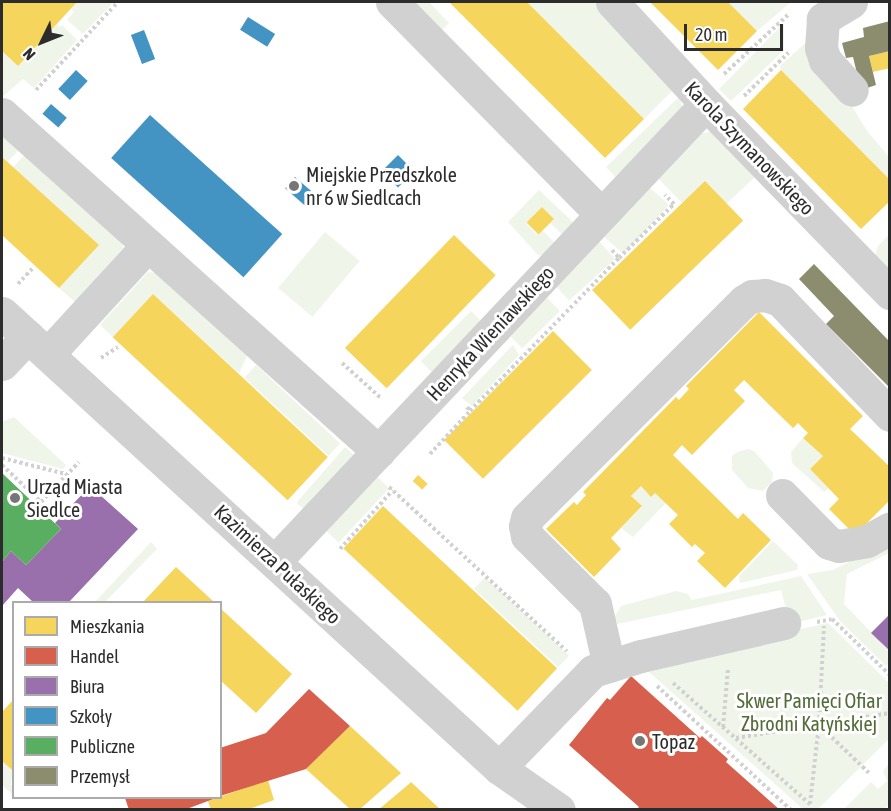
<!DOCTYPE html>
<html>
<head>
<meta charset="utf-8">
<style>
	body { margin:0 }
	#map { position:relative; width:891px; height:811px; overflow:hidden; background:#fff; font-family:"Asap Condensed",sans-serif }
	div>[style] { position:absolute }
	.green>* { inset:0; background:#f0f5ea; transform-origin:0 0 }
	.homes>* { inset:0; background:#f6d55c; transform-origin:0 0 }
	.shops>* { inset:0; background:#d6604d }
	.offices>* { inset:0; background:#9970ab }
	.schools>* { inset:0; background:#4393c3; transform-origin:0 0 }
	.public>* { inset:0; background:#5aae61 }
	.industry>* { inset:0; background:#8c8c6e }
	.path>* { height:4px; margin-top:-2px; transform-origin:0; background:repeating-linear-gradient(90deg,#d1d1d1 0 3px,transparent 0 6px) }
	.minor>* { height:33px; margin:-16.5px; padding:0 16.5px; transform-origin:16.5px; border-radius:16.5px; background:#d1d1d1 }
	.dots>* { width:16px; height:16px; translate:-50% -50%; box-sizing:border-box; border:3px solid #fff; border-radius:50% }
	span { translate:-50% -50%; white-space:nowrap; text-align:center; line-height:1.15; -webkit-text-stroke:6px #fff; paint-order:stroke }
	.street-label { font-size:20px; color:#2c2c2c }
	.poi-label { font-size:20px; color:#2c2c2c }
	.left { translate:0 -50%; text-align:left }
	.park-label { font-size:20px; color:#526b37 }
	.frame { position:absolute; inset:0; border:3px solid #2c2c2c; pointer-events:none }
	.legend { position:absolute; left:12px; top:601px; width:210px; height:198px; box-sizing:border-box; background:#fff; border:2px solid #ababab; margin:0; padding:8px 10px; list-style:none; font-size:18px; color:#2c2c2c }
	.legend li { display:flex; align-items:center; gap:12px; height:30px }
	.legend b { width:30px; border:2px solid #ababab }
	.north { position:absolute; left:12px; top:12px; width:60px; height:60px; -webkit-text-stroke:4px #fff; paint-order:stroke; rotate:227deg; font-size:16px; font-weight:700; line-height:24px; text-align:center; color:#2c2c2c }
	.north::after { content:''; display:block; margin:auto; width:21px; height:27px; background:#2c2c2c; clip-path:polygon(50% 0,100% 100%,50% 72%,0 100%) }
	.scale { position:absolute; left:684px; top:24px; width:99px; height:27px; box-sizing:border-box; border:3px solid #2c2c2c; border-top:0; padding-left:8px; font-size:18px; line-height:21px; white-space:nowrap; color:#2c2c2c; -webkit-text-stroke:4px #fff; paint-order:stroke }
</style>
</head>
<body>
<div id="map">
	<div class="green">
		<i style="clip-path:polygon(77px 2px,114px 2px,83px 34px,67px 20px,74px 12px,71px 9px)"></i>
		<i style="clip-path:polygon(411px 2px,429px 2px,449px 23px,441px 31px)"></i>
		<i style="clip-path:polygon(527px 2px,594px 2px,674px 89px,644px 119px)"></i>
		<i style="clip-path:polygon(728px 2px,791px 2px,757px 31px)"></i>
		<i style="clip-path:polygon(784px 23px,784px 50px,731px 101px,719px 89px)"></i>
		<i style="clip-path:polygon(57px 24px,60px 27px,62px 25px,77px 40px,34px 88px,23px 79px,2px 97px,2px 51px,18px 66px)"></i>
		<i style="clip-path:polygon(811px 38px,867px 131px,889px 157px,889px 180px,781px 70px,780px 66px)"></i>
		<i style="clip-path:polygon(680px 96px,682px 107px,620px 182px,606px 167px)"></i>
		<i style="clip-path:polygon(712px 131px,756px 176px,726px 204px,705px 182px,682px 203px,656px 176px,696px 135px)"></i>
		<i style="clip-path:polygon(2px 132px,20px 149px,7px 162px,2px 157px)"></i>
		<i style="clip-path:polygon(25px 155px,122px 243px,123px 248px,75px 302px,59px 288px,13px 167px)"></i>
		<i style="left:648px;top:186px;width:28px;height:67px;rotate:42deg"></i>
		<i style="clip-path:polygon(539px 190px,574px 223px,567px 239px,550px 223px,554px 219px,542px 207px,526px 223px,537px 235px,542px 230px,559px 247px,543px 256px,537px 254px,508px 222px)"></i>
		<i style="left:325px;top:232px;width:45px;height:73px;rotate:40deg"></i>
		<i style="clip-path:polygon(889px 235px,889px 270px,874px 259px,878px 246px)"></i>
		<i style="left:597px;top:239px;width:27px;height:62px;rotate:48deg"></i>
		<i style="clip-path:polygon(148px 272px,155px 273px,247px 356px,239px 373px,153px 294px,114px 338px,100px 325px)"></i>
		<i style="left:545px;top:296px;width:21px;height:53px;rotate:45deg"></i>
		<i style="left:471px;top:311px;width:18px;height:71px;rotate:45deg"></i>
		<i style="clip-path:polygon(513px 345px,519px 355px,472px 406px,462px 398px)"></i>
		<i style="left:256px;top:365px;width:115px;height:17px;rotate:43deg"></i>
		<i style="clip-path:polygon(14px 417px,66px 465px,63px 469px,2px 453px,2px 422px)"></i>
		<i style="clip-path:polygon(803px 438px,823px 456px,810px 469px,829px 488px,824px 492px,792px 463px,791px 452px)"></i>
		<i style="left:345px;top:447px;width:21px;height:74px;rotate:41deg"></i>
		<i style="clip-path:polygon(748px 449px,754px 451px,773px 473px,772px 482px,763px 491px,748px 488px,732px 470px,732px 456px,737px 452px)"></i>
		<i style="left:376px;top:476px;width:18px;height:74px;rotate:43deg"></i>
		<i style="clip-path:polygon(641px 486px,651px 496px,655px 493px,666px 503px,633px 537px,621px 528px,642px 507px,631px 496px)"></i>
		<i style="clip-path:polygon(773px 541px,798px 565px,797px 570px,740px 583px,739px 576px)"></i>
		<i style="clip-path:polygon(151px 542px,157px 549px,105px 602px,95px 602px)"></i>
		<i style="clip-path:polygon(889px 542px,889px 553px,847px 574px,844px 604px,889px 651px,889px 663px,886px 666px,840px 621px,807px 574px,833px 570px)"></i>
		<i style="clip-path:polygon(801px 576px,827px 615px,790px 624px,781px 590px,617px 624px,615px 616px,621px 606px,676px 591px,688px 594px,692px 600px)"></i>
		<i style="left:485px;top:577px;width:115px;height:16px;rotate:43deg"></i>
		<i style="clip-path:polygon(828px 623px,889px 683px,889px 739px,818px 809px,803px 809px,640px 664px)"></i>
		<i style="clip-path:polygon(2px 761px,13px 772px,11px 783px,13px 795px,2px 785px)"></i>
		<i style="clip-path:polygon(889px 764px,889px 804px,884px 809px,844px 809px,871px 782px,878px 789px,887px 781px,883px 771px)"></i>
	</div>
	<div class="homes">
		<i style="clip-path:polygon(2px 2px,77px 2px,18px 66px,2px 51px)"></i>
		<i style="clip-path:polygon(449px 2px,527px 2px,644px 119px,605px 158px)"></i>
		<i style="clip-path:polygon(650px 2px,728px 2px,757px 31px,718px 70px)"></i>
		<i style="clip-path:polygon(890px 51px,890px 68px,873px 72px,869px 56px)"></i>
		<i style="clip-path:polygon(781px 70px,890px 180px,890px 201px,861px 229px,743px 109px)"></i>
		<i style="clip-path:polygon(2px 157px,99px 245px,59px 288px,2px 235px)"></i>
		<i style="left:705px;top:181px;width:55px;height:157px;rotate:46deg"></i>
		<i style="left:542px;top:207px;width:17px;height:22px;rotate:45deg"></i>
		<i style="left:454px;top:235px;width:58px;height:157px;rotate:44deg"></i>
		<i style="left:153px;top:294px;width:239px;height:59px;rotate:43deg"></i>
		<i style="clip-path:polygon(759px 312px,863px 416px,850px 429px,890px 467px,890px 500px,855px 535px,829px 509px,839px 499px,810px 469px,823px 456px,803px 438px,808px 433px,798px 423px,793px 428px,744px 380px,734px 390px,745px 401px,692px 455px,682px 445px,673px 455px,738px 519px,743px 513px,771px 540px,725px 588px,697px 561px,705px 553px,695px 544px,692px 547px,669px 524px,678px 515px,655px 493px,651px 497px,641px 486px,631px 496px,642px 506px,611px 538px,621px 549px,594px 577px,546px 529px,574px 502px,577px 505px,586px 495px,583px 492px,676px 397px,679px 400px,689px 389px,686px 386px)"></i>
		<i style="left:553px;top:331px;width:55px;height:154px;rotate:45deg"></i>
		<i style="left:418px;top:475px;width:13px;height:8px;rotate:42deg"></i>
		<i style="left:383px;top:506px;width:238px;height:58px;rotate:43deg"></i>
		<i style="clip-path:polygon(176px 567px,214px 602px,143px 602px)"></i>
		<i style="clip-path:polygon(220px 608px,292px 674px,256px 713px,220px 680px)"></i>
		<i style="clip-path:polygon(14px 699px,14px 772px,2px 761px,2px 712px)"></i>
		<i style="clip-path:polygon(350px 726px,401px 773px,359px 810px,351px 810px,306px 769px)"></i>
		<i style="clip-path:polygon(268px 780px,274px 800px,246px 810px,211px 810px,208px 801px)"></i>
		<i style="clip-path:polygon(411px 782px,441px 810px,378px 810px,409px 784px)"></i>
	</div>
	<div class="shops">
		<i style="clip-path:polygon(631px 676px,700px 738px,702px 736px,728px 759px,726px 762px,780px 810px,636px 810px,639px 807px,569px 745px,607px 698px,610px 700px)"></i>
		<i style="clip-path:polygon(309px 689px,350px 726px,306px 769px,220px 796px,220px 748px,266px 733px)"></i>
		<i style="clip-path:polygon(125px 798px,216px 798px,184px 810px,129px 810px)"></i>
	</div>
	<div class="offices">
		<i style="clip-path:polygon(90px 486px,138px 529px,69px 602px,33px 602px,18px 588px,2px 606px,2px 562px,11px 551px,26px 565px,61px 529px,55px 523px)"></i>
		<i style="clip-path:polygon(890px 614px,890px 651px,871px 633px)"></i>
	</div>
	<div class="schools">
		<i style="left:248px;top:17px;width:32px;height:15px;rotate:32deg"></i>
		<i style="left:144px;top:30px;width:31px;height:14px;rotate:69deg"></i>
		<i style="left:76px;top:70px;width:16px;height:26px;rotate:43deg"></i>
		<i style="left:51px;top:104px;width:21px;height:13px;rotate:41deg"></i>
		<i style="left:150px;top:115px;width:178px;height:58px;rotate:42deg"></i>
		<i style="left:398px;top:155px;width:23px;height:23px;rotate:45deg"></i>
		<i style="left:295px;top:177px;width:28px;height:15px;rotate:41deg"></i>
	</div>
	<div class="public">
		<i style="clip-path:polygon(2px 473px,61px 529px,26px 565px,11px 551px,2px 562px)"></i>
	</div>
	<div class="industry">
		<i style="clip-path:polygon(890px 21px,890px 51px,869px 56px,876px 85px,861px 90px,853px 57px,846px 58px,842px 43px,864px 37px,863px 28px)"></i>
		<i style="clip-path:polygon(814px 264px,890px 342px,890px 388px,826px 324px,834px 316px,799px 279px)"></i>
	</div>
	<div class="path">
		<i style="left:724px;top:74px;width:88px;rotate:-42.7deg"></i>
		<i style="left:36px;top:90px;width:120px;rotate:-47deg"></i>
		<i style="left:744px;top:96px;width:62px;rotate:-44.3deg"></i>
		<i style="left:612px;top:250px;width:11px;rotate:49deg"></i>
		<i style="left:619px;top:258px;width:77px;rotate:-44.5deg"></i>
		<i style="left:674px;top:204px;width:13px;rotate:-135deg"></i>
		<i style="left:18px;top:284px;width:21px;rotate:-47deg"></i>
		<i style="left:101px;top:358px;width:20px;rotate:-33deg"></i>
		<i style="left:342px;top:363px;width:54px;rotate:42deg"></i>
		<i style="left:467px;top:407px;width:5px;rotate:53deg"></i>
		<i style="left:470px;top:411px;width:214px;rotate:-45.8deg"></i>
		<i style="left:430px;top:454px;width:59px;rotate:-47.1deg"></i>
		<i style="left:2px;top:458px;width:66px;rotate:14deg"></i>
		<i style="left:2px;top:465px;width:54px;rotate:43.5deg"></i>
		<i style="left:41px;top:502px;width:55px;rotate:-46.5deg"></i>
		<i style="left:389px;top:487px;width:242px;rotate:42.7deg"></i>
		<i style="left:340px;top:549px;width:79px;rotate:-48.1deg"></i>
		<i style="left:817px;top:622px;width:15px;rotate:-11deg"></i>
		<i style="left:832px;top:619px;width:81px;rotate:44deg"></i>
		<i style="left:673px;top:683px;width:183px;rotate:41.5deg"></i>
		<i style="left:810px;top:804px;width:81px;rotate:-83.6deg"></i>
		<i style="left:819px;top:724px;width:98px;rotate:-87.1deg"></i>
		<i style="left:657px;top:686px;width:183px;rotate:42.8deg"></i>
		<i style="left:819px;top:725px;width:69px;rotate:43.8deg"></i>
		<i style="left:723px;top:727px;width:58px;rotate:-85.1deg"></i>
		<i style="left:736px;top:738px;width:156px;rotate:-9.2deg"></i>
	</div>
	<div class="minor">
		<i style="left:392px;top:2px;width:298px;rotate:45.4deg"></i>
		<i style="left:612px;top:2px;width:139px;rotate:47.3deg"></i>
		<i style="left:706px;top:104px;width:264px;rotate:45.8deg"></i>
		<i style="left:851px;top:2px;width:33px;rotate:149deg"></i>
		<i style="left:823px;top:19px;width:29px;rotate:94deg"></i>
		<i style="left:821px;top:48px;width:13px;rotate:72deg"></i>
		<i style="left:825px;top:60px;width:40px;rotate:48deg"></i>
		<i style="left:2px;top:114px;width:506px;rotate:41.88deg"></i>
		<i style="left:2px;top:313px;width:674px;rotate:42.47deg"></i>
		<i style="left:499px;top:768px;width:73px;rotate:35deg"></i>
		<i style="left:48px;top:354px;width:148px;rotate:-47.5deg"></i>
		<i style="left:2px;top:364px;width:38px;rotate:-47deg"></i>
		<i style="left:782px;top:495px;width:67px;rotate:45.6deg"></i>
		<i style="left:829px;top:543px;width:10px;rotate:17deg"></i>
		<i style="left:839px;top:546px;width:28px;rotate:-10deg"></i>
		<i style="left:867px;top:541px;width:26px;rotate:-29deg"></i>
		<i style="left:275px;top:561px;width:628px;rotate:-46.68deg"></i>
		<i style="left:609px;top:666px;width:64px;rotate:-102.7deg"></i>
		<i style="left:595px;top:604px;width:96px;rotate:-135deg"></i>
		<i style="left:527px;top:536px;width:10px;rotate:-101deg"></i>
		<i style="left:525px;top:526px;width:8px;rotate:-76deg"></i>
		<i style="left:527px;top:518px;width:307px;rotate:-45deg"></i>
		<i style="left:744px;top:301px;width:9px;rotate:-32deg"></i>
		<i style="left:752px;top:296px;width:13px;rotate:-4deg"></i>
		<i style="left:765px;top:295px;width:16px;rotate:18deg"></i>
		<i style="left:780px;top:300px;width:159px;rotate:46.3deg"></i>
		<i style="left:499px;top:768px;width:135px;rotate:-45.9deg"></i>
		<i style="left:593px;top:671px;width:50px;rotate:-17.4deg"></i>
		<i style="left:641px;top:656px;width:147px;rotate:-13deg"></i>
	</div>
	<div class="dots">
		<i style="left:294px;top:186px;background:#767676"></i>
		<i style="left:15px;top:498px;background:#767676"></i>
		<i style="left:640px;top:741px;background:#767676"></i>
	</div>
	<div class="street-label">
		<span style="left:750px;top:148px;rotate:46deg">Karola Szymanowskiego</span>
		<span style="left:490px;top:333px;rotate:-47deg">Henryka Wieniawskiego</span>
		<span style="left:278px;top:564px;rotate:43deg">Kazimierza Pułaskiego</span>
	</div>
	<div class="poi-label">
		<span class="left" style="left:306px;top:186px">Miejskie Przedszkole<br>nr 6 w Siedlcach</span>
		<span class="left" style="left:27px;top:498px">Urząd Miasta<br>Siedlce</span>
		<span class="left" style="left:652px;top:741px">Topaz</span>
	</div>
	<div class="park-label">
		<span style="left:809px;top:712px">Skwer Pamięci Ofiar<br>Zbrodni Katyńskiej</span>
	</div>
	<div class="frame"></div>
	<ul class="legend">
	<li><b style="height:16px;background:#f6d55c"></b>Mieszkania</li>
	<li><b style="height:16px;background:#d6604d"></b>Handel</li>
	<li><b style="height:16px;background:#9970ab"></b>Biura</li>
	<li><b style="height:16px;background:#4393c3"></b>Szkoły</li>
	<li><b style="height:16px;background:#5aae61"></b>Publiczne</li>
	<li><b style="height:16px;background:#8c8c6e"></b>Przemysł</li>
	</ul>
	<div class="north">N</div>
	<div class="scale">20 m</div>
</div>
</body>
</html>
